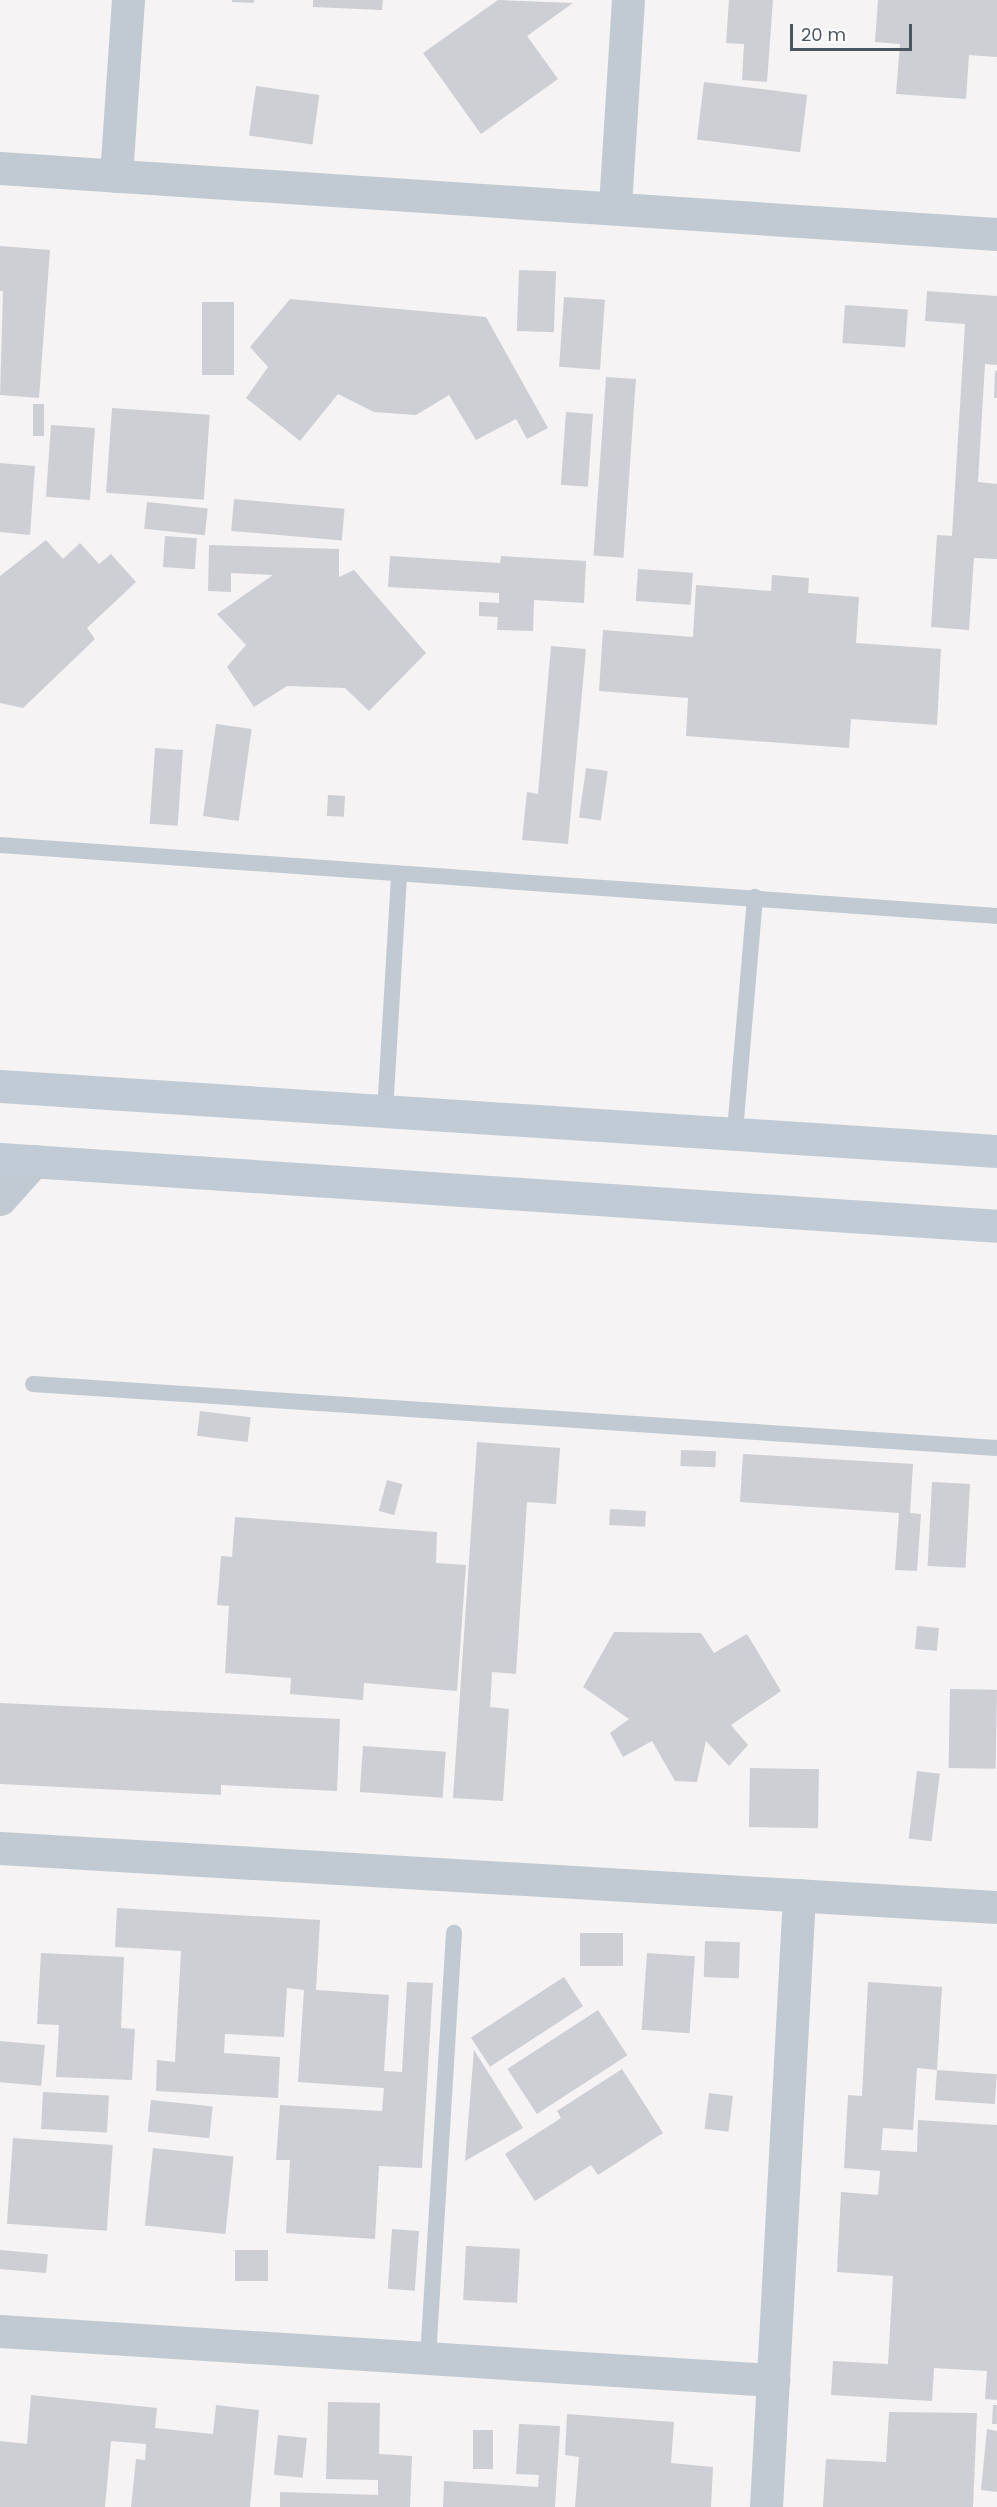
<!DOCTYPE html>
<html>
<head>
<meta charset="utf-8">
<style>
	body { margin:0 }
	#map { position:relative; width:997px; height:2507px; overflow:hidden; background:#f5f3f3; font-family:Poppins,sans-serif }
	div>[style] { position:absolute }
	.building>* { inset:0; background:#cdcfd5; transform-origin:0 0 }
	.lane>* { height:16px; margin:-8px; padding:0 8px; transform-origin:8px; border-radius:8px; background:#c1cad2 }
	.street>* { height:33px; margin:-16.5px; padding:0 16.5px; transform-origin:16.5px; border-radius:16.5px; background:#c1cad2 }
	.secondary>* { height:33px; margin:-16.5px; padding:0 16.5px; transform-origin:16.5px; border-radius:16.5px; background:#c1cbd6 }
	span { translate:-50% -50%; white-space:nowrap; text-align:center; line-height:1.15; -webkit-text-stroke:6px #fff; paint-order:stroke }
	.scale { position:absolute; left:790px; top:24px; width:122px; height:27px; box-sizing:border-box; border:3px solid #4a5661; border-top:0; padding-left:8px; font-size:18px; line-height:21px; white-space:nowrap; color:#4a5661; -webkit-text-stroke:4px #fff; paint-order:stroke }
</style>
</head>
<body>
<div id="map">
	<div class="building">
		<i style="clip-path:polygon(232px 0,254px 0,254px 3px,232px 2px)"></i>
		<i style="clip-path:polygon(313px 0,383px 0,382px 10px,313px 7px)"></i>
		<i style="clip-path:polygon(498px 0,573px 3px,527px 36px,558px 79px,481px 134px,423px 53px)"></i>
		<i style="clip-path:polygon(729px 0,773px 0,767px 82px,742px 80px,744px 44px,726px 43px)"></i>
		<i style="clip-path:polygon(878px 0,997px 0,997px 57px,969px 55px,966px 99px,896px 94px,900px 44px,875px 42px)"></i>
		<i style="left:704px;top:82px;width:104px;height:58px;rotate:7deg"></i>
		<i style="left:256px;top:86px;width:64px;height:50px;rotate:8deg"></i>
		<i style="clip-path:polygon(0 246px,50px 250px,39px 398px,0 395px,3px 291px,0 291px)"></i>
		<i style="left:519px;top:270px;width:37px;height:61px;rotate:2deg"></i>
		<i style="clip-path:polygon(927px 291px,997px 296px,997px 365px,985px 364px,978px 482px,997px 484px,997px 559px,974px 558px,969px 630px,931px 627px,937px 535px,952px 536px,965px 324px,925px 321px)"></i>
		<i style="left:564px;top:297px;width:41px;height:70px;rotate:4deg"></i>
		<i style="clip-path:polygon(290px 299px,486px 317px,548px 428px,527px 439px,516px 419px,476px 440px,449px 395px,416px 415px,374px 412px,338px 394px,300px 441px,246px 398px,268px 367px,250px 347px)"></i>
		<i style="left:202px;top:302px;width:32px;height:73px"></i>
		<i style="left:845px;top:305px;width:63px;height:38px;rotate:4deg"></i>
		<i style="clip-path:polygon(995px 371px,997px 371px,997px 398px,994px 398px)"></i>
		<i style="left:606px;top:377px;width:30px;height:179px;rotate:4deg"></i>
		<i style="left:33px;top:404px;width:11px;height:32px"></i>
		<i style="left:112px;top:408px;width:98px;height:85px;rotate:4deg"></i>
		<i style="left:566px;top:412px;width:27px;height:73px;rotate:4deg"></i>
		<i style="left:51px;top:425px;width:44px;height:72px;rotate:4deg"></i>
		<i style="clip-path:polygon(0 463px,35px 466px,30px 535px,0 532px)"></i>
		<i style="left:234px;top:499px;width:111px;height:32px;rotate:5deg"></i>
		<i style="left:147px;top:502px;width:61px;height:27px;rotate:6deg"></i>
		<i style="left:165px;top:536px;width:32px;height:31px;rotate:4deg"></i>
		<i style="clip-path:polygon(46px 540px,63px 559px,80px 543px,99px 564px,111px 554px,136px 582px,87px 628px,95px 639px,23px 708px,0 703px,0 576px)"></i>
		<i style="clip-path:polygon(209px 545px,339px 549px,339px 577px,354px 570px,426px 653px,369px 711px,345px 688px,287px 686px,254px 707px,227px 667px,246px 645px,217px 614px,273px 575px,231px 573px,231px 592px,208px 591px)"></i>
		<i style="clip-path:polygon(390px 556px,500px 563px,501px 556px,586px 561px,584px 603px,534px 600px,533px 631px,497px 630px,498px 617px,479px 616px,479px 602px,499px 603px,499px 593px,388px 587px)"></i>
		<i style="left:638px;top:569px;width:55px;height:32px;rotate:4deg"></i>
		<i style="clip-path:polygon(772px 575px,809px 578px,808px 593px,859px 597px,856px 643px,941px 649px,937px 725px,851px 719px,849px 748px,686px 736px,688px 698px,599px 691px,603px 630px,693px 637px,696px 585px,771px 591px)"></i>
		<i style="clip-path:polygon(551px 646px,586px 649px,568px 844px,522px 840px,527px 792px,538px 794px)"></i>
		<i style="left:216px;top:724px;width:36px;height:93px;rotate:8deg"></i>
		<i style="left:155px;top:748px;width:28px;height:76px;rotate:4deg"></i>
		<i style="left:586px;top:768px;width:22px;height:50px;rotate:8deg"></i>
		<i style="left:328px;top:795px;width:17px;height:21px;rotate:3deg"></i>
		<i style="left:200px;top:1411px;width:51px;height:25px;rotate:7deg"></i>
		<i style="clip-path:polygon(477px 1442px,560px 1448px,556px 1504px,527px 1502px,516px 1674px,492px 1672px,490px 1707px,509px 1709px,503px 1801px,453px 1798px)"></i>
		<i style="left:681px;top:1450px;width:35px;height:16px;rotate:2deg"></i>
		<i style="clip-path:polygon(743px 1454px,913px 1464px,910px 1513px,921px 1514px,917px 1571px,895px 1570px,899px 1513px,740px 1502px)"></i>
		<i style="left:387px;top:1480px;width:16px;height:32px;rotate:15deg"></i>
		<i style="left:932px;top:1482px;width:38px;height:84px;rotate:3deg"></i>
		<i style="left:610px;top:1509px;width:36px;height:16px;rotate:3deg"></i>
		<i style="clip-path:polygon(235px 1517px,437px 1532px,436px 1563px,466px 1565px,457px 1691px,364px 1683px,363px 1700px,290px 1694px,291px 1678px,225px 1673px,229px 1606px,217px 1605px,221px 1556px,232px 1557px)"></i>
		<i style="left:917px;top:1626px;width:22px;height:23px;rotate:5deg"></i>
		<i style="clip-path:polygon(614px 1632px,701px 1633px,714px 1653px,747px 1634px,781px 1691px,731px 1725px,748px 1745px,729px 1766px,706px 1741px,697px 1782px,675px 1781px,652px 1741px,623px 1757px,610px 1733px,629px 1719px,583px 1687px)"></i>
		<i style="left:950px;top:1689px;width:47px;height:79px;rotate:1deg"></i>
		<i style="clip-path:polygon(0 1703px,340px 1719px,337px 1791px,221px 1785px,221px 1795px,0 1784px)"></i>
		<i style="left:363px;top:1746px;width:83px;height:46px;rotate:4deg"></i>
		<i style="left:750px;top:1768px;width:69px;height:59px;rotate:1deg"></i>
		<i style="left:917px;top:1771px;width:23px;height:68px;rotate:7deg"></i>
		<i style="clip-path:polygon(117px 1908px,320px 1920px,316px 1990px,389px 1995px,384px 2071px,402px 2072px,407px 1982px,433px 1983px,422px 2168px,379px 2166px,375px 2239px,286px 2233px,290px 2160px,276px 2160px,280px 2105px,382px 2111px,384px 2088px,298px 2082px,304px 1990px,287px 1988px,284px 2037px,225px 2034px,224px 2053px,280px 2057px,278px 2098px,156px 2091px,157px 2060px,175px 2062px,181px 1951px,115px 1947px)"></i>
		<i style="left:580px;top:1933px;width:43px;height:33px"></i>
		<i style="left:705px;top:1941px;width:35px;height:36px;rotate:2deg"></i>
		<i style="clip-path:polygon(41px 1953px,124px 1957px,121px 2028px,135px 2029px,132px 2080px,56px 2077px,59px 2025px,37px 2024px)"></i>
		<i style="left:647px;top:1953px;width:48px;height:77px;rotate:4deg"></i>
		<i style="left:564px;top:1977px;width:35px;height:111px;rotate:57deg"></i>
		<i style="clip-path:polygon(868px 1982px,942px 1987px,937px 2070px,917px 2068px,913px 2130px,883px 2128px,881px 2150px,917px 2152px,918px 2120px,997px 2125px,997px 2400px,985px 2399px,987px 2371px,934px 2368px,932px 2401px,831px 2395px,833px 2361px,888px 2364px,893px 2276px,837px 2272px,841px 2192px,878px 2195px,880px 2171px,844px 2168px,848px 2095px,862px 2096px)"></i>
		<i style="left:598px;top:2010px;width:54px;height:108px;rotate:57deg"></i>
		<i style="left:0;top:2041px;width:45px;height:41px;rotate:5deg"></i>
		<i style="clip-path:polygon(474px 2050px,523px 2128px,465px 2161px)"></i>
		<i style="clip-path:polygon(622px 2069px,663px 2133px,598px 2175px,591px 2165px,535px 2201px,505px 2154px,561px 2118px,557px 2111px)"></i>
		<i style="left:937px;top:2070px;width:60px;height:30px;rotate:4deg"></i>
		<i style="left:43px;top:2092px;width:66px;height:37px;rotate:3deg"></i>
		<i style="left:709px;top:2093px;width:24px;height:36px;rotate:7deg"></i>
		<i style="left:151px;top:2100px;width:62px;height:32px;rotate:6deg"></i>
		<i style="left:13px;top:2138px;width:100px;height:86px;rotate:4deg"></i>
		<i style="left:153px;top:2148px;width:81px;height:78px;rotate:6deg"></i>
		<i style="left:392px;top:2229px;width:27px;height:60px;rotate:4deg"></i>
		<i style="left:466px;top:2246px;width:54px;height:54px;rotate:3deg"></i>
		<i style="left:0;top:2250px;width:48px;height:19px;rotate:5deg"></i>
		<i style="left:235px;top:2250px;width:33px;height:31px"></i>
		<i style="clip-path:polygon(31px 2395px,157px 2408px,155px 2428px,213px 2434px,216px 2405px,259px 2410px,250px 2507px,131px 2507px,136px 2459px,145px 2460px,146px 2444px,111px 2441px,105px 2507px,0 2507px,0 2441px,27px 2444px)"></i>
		<i style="clip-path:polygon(328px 2402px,380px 2403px,379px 2454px,412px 2456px,410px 2507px,280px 2507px,280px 2492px,378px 2495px,378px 2480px,326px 2479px)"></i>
		<i style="clip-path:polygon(993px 2405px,997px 2405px,997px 2424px,992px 2424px)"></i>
		<i style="clip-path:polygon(889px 2412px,977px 2413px,973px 2507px,823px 2507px,826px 2459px,886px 2462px)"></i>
		<i style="clip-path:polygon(567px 2414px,674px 2422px,671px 2463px,713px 2467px,711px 2507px,575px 2507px,579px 2457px,565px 2455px)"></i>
		<i style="clip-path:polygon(519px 2424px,560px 2426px,555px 2507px,443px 2507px,444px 2481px,538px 2487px,539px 2475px,516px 2474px)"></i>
		<i style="clip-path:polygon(987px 2429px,997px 2431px,997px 2492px,981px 2490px)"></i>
		<i style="left:473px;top:2430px;width:20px;height:39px"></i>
		<i style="left:278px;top:2435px;width:29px;height:40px;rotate:6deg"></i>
	</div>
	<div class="lane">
		<i style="left:0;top:845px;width:1000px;rotate:4.07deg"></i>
		<i style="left:385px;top:1112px;width:237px;rotate:-86.6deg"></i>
		<i style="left:735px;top:1131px;width:235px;rotate:-85.1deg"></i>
		<i style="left:33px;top:1384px;width:966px;rotate:3.8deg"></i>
		<i style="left:428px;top:2358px;width:426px;rotate:-86.5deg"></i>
	</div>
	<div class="street">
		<i style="left:0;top:168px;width:999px;rotate:3.79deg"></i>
		<i style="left:116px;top:176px;width:176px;rotate:-86.1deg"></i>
		<i style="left:615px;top:206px;width:206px;rotate:-86.4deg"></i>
		<i style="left:0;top:1199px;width:51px;rotate:-48.2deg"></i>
		<i style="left:0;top:1848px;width:999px;rotate:3.39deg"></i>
		<i style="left:0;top:2331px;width:775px;rotate:3.63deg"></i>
		<i style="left:766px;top:2507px;width:613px;rotate:-86.91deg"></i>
	</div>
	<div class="secondary">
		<i style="left:0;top:1086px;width:999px;rotate:3.73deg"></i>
		<i style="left:0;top:1159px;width:999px;rotate:3.84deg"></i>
	</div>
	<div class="scale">20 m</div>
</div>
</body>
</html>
